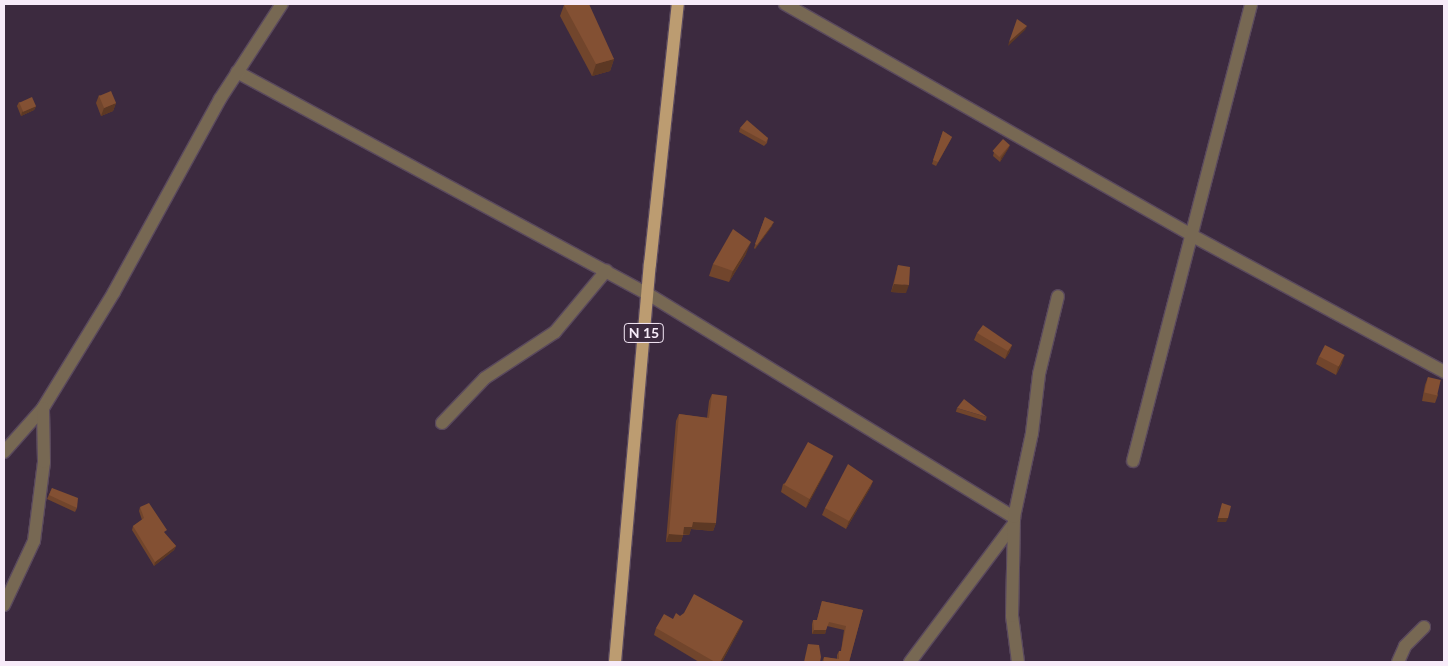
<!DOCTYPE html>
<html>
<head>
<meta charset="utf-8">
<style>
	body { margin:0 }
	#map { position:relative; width:1448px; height:666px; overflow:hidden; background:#3c2a3f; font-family:Lato,sans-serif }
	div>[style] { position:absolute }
	.roads { filter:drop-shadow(1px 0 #5a495d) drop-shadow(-1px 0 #5a495d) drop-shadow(0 1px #5a495d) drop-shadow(0 -1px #5a495d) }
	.minor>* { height:12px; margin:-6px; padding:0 6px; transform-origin:6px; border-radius:6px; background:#776853 }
	.major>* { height:12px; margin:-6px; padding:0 6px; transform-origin:6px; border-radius:6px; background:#bc9c71 }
	.wall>* { inset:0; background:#71452c; transform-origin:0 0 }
	.shaded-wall>* { inset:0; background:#5c3824 }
	.building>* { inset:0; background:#835033; transform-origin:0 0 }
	span { translate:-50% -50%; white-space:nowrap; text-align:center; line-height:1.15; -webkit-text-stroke:4px #3c2a3f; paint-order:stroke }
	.shield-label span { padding:1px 4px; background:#3c2a3f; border:1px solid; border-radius:4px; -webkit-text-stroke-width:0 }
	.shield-label { font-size:14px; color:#f7ebf9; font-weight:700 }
	.frame { position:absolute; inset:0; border:5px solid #f7ebf9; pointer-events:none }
</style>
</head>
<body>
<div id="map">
	<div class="roads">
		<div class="minor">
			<i style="left:785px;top:4px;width:467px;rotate:29.6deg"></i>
			<i style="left:1191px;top:235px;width:288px;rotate:28.4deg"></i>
			<i style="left:237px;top:72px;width:467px;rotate:28.4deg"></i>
			<i style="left:648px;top:294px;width:429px;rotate:31.4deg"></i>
			<i style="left:442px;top:423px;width:62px;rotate:-46.3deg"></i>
			<i style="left:485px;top:378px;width:84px;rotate:-33.3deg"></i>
			<i style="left:555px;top:332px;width:80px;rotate:-50.1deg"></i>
			<i style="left:4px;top:452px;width:59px;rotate:-48.4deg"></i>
			<i style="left:43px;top:408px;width:136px;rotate:-58.5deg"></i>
			<i style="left:114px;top:292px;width:220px;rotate:-61.2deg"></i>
			<i style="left:220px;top:99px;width:113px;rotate:-56.9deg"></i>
			<i style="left:1133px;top:461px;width:472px;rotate:-75.5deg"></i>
			<i style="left:4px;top:605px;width:71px;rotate:-64.9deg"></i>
			<i style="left:34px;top:541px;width:80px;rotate:-82.8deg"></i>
			<i style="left:44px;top:462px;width:54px;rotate:-91.1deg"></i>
			<i style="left:910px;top:662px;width:170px;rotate:-53.1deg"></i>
			<i style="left:1018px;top:662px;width:46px;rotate:-97.4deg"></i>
			<i style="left:1012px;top:616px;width:99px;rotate:-88.8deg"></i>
			<i style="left:1014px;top:517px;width:86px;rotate:-77.9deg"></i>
			<i style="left:1032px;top:433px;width:59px;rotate:-83.2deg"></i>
			<i style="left:1039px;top:374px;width:80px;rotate:-76.3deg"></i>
			<i style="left:1398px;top:662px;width:17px;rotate:-66deg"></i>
			<i style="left:1405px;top:646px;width:27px;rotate:-45deg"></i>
		</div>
		<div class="major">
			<i style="left:615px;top:662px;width:400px;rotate:-85deg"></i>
			<i style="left:650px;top:264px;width:262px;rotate:-83.9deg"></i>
		</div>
	</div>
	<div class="wall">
		<i style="clip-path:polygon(564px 5px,614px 59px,610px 71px,592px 76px,560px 16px)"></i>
		<i style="clip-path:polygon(99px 95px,116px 103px,113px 111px,101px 116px,96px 103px)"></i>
		<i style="clip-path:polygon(19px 102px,36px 106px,34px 110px,21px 116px,17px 106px)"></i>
		<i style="clip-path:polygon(740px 128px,768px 138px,767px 143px,764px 146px,739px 132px)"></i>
		<i style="clip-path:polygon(943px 131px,952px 137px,950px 141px,936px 166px,932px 164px)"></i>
		<i style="clip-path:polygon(1010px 145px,1008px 149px,1000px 162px,993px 156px,994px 152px)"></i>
		<i style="clip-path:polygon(765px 217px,772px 226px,755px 249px,754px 248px)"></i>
		<i style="clip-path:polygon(746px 254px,729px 282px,709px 276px,713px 264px)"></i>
		<i style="clip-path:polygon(898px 265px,906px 293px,891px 292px,896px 273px)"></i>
		<i style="clip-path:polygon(977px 333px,1012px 345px,1009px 353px,1005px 359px,974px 340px)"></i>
		<i style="clip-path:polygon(1319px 356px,1342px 363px,1336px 375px,1316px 364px)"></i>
		<i style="clip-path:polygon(1428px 377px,1438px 395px,1435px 403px,1422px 401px,1425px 385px)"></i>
		<i style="clip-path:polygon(712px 394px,716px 523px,713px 531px,691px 529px,689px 535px,683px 535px,681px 542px,666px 542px,676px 421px,679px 414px,707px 418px,709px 401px)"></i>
		<i style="left:957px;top:408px;width:31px;height:4px;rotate:17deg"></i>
		<i style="clip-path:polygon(830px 463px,806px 508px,781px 492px,783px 484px)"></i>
		<i style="clip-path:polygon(873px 481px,870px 488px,846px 529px,822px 515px,825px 508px)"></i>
		<i style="clip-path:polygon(52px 488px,77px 508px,75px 512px,47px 499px)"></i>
		<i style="clip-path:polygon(140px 507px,176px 546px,174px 550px,154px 566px,132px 530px,133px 526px,142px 520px,139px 511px)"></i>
		<i style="clip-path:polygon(822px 601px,863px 610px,849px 662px,822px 662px,824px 657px,837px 659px,837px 655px,839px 651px,841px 651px,844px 630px,827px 626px,825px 634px,812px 634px,812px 624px,813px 620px,817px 620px)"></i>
		<i style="clip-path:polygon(680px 616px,743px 621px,740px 628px,722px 662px,699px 662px,654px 635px,656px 628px,673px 619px)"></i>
	</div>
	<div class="shaded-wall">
		<i style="clip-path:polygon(1027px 26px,1025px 30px,1008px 46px,1009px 42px)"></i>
		<i style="clip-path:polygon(614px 59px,610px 71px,592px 76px,596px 64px)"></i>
		<i style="clip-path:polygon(116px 103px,113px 111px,101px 116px,104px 108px)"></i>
		<i style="clip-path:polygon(36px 106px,34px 110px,21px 116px,22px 112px)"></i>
		<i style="clip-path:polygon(1010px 145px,1008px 149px,1000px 162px,1001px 158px)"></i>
		<i style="clip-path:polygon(774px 222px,772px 226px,755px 249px,757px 245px)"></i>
		<i style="clip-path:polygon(751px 242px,746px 254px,729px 282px,733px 271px)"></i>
		<i style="clip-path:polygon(894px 284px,909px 285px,906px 293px,891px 292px)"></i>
		<i style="clip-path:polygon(1012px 345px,1009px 353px,1005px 359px,1008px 351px)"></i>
		<i style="clip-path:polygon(1345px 355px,1342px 363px,1336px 375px,1338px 367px)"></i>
		<i style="clip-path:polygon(833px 456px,830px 463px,806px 508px,809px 500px)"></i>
		<i style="clip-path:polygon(873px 481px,870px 488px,846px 529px,849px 521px)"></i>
		<i style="clip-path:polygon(1218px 518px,1228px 518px,1226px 522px,1217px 522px)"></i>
		<i style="clip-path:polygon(693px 522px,716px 523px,713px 531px,691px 529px,689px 535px,682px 534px,684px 527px)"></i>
		<i style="clip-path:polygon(669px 534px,683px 535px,681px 542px,666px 542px)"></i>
		<i style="clip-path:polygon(176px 546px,174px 550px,154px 566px,155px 562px)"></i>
		<i style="clip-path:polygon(743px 621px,740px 628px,722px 662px,720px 662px)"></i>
		<i style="clip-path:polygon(814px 630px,826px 630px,825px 634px,812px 634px)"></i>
	</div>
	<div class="building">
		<i style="clip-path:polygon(565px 4px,589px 4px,614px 59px,596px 64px,564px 5px)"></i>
		<i style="clip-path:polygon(1017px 19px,1027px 26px,1009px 42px)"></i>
		<i style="left:111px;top:91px;width:13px;height:13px;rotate:67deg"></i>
		<i style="left:32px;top:97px;width:10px;height:14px;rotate:66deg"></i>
		<i style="clip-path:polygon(747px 120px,768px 138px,766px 142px,740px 128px)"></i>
		<i style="clip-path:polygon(943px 131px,952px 137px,938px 162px,933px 160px)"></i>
		<i style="left:1003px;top:139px;width:9px;height:16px;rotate:41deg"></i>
		<i style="clip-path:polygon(765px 217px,774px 222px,757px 245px,755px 244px)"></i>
		<i style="clip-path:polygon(733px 229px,751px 242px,733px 271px,713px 264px)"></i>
		<i style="clip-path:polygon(898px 265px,910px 267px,909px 285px,894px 284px)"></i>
		<i style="clip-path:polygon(983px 325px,1012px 345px,1008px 351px,977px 333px)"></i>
		<i style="left:1325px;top:345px;width:22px;height:13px;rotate:27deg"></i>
		<i style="left:1428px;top:377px;width:13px;height:16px;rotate:13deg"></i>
		<i style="clip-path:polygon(712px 394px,727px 396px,716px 523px,693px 522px,692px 527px,684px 527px,683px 535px,669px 534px,679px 414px,709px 418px)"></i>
		<i style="clip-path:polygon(964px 399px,987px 417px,957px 408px)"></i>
		<i style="left:808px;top:442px;width:29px;height:49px;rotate:29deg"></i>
		<i style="clip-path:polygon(848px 464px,873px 481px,849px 521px,825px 508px)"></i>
		<i style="clip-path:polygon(52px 488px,78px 498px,77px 508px,49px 495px)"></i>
		<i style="clip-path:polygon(149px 503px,167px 530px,164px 532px,176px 546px,155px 562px,133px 526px,144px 518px,140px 507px)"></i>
		<i style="clip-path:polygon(1222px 503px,1231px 506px,1228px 518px,1218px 518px)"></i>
		<i style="clip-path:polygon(694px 594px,743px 621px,720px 662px,715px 662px,656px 628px,664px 614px,673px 619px,676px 613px,680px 616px,684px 613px)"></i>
		<i style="clip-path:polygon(822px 601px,863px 610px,849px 662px,824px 662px,824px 657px,839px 659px,839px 651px,841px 651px,846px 626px,829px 622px,826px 630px,814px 630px,813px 620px,817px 620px)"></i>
		<i style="clip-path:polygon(808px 644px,819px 645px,821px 657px,820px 662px,804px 662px)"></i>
	</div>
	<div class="shield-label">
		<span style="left:644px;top:333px">N 15</span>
	</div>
	<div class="frame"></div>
</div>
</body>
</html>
